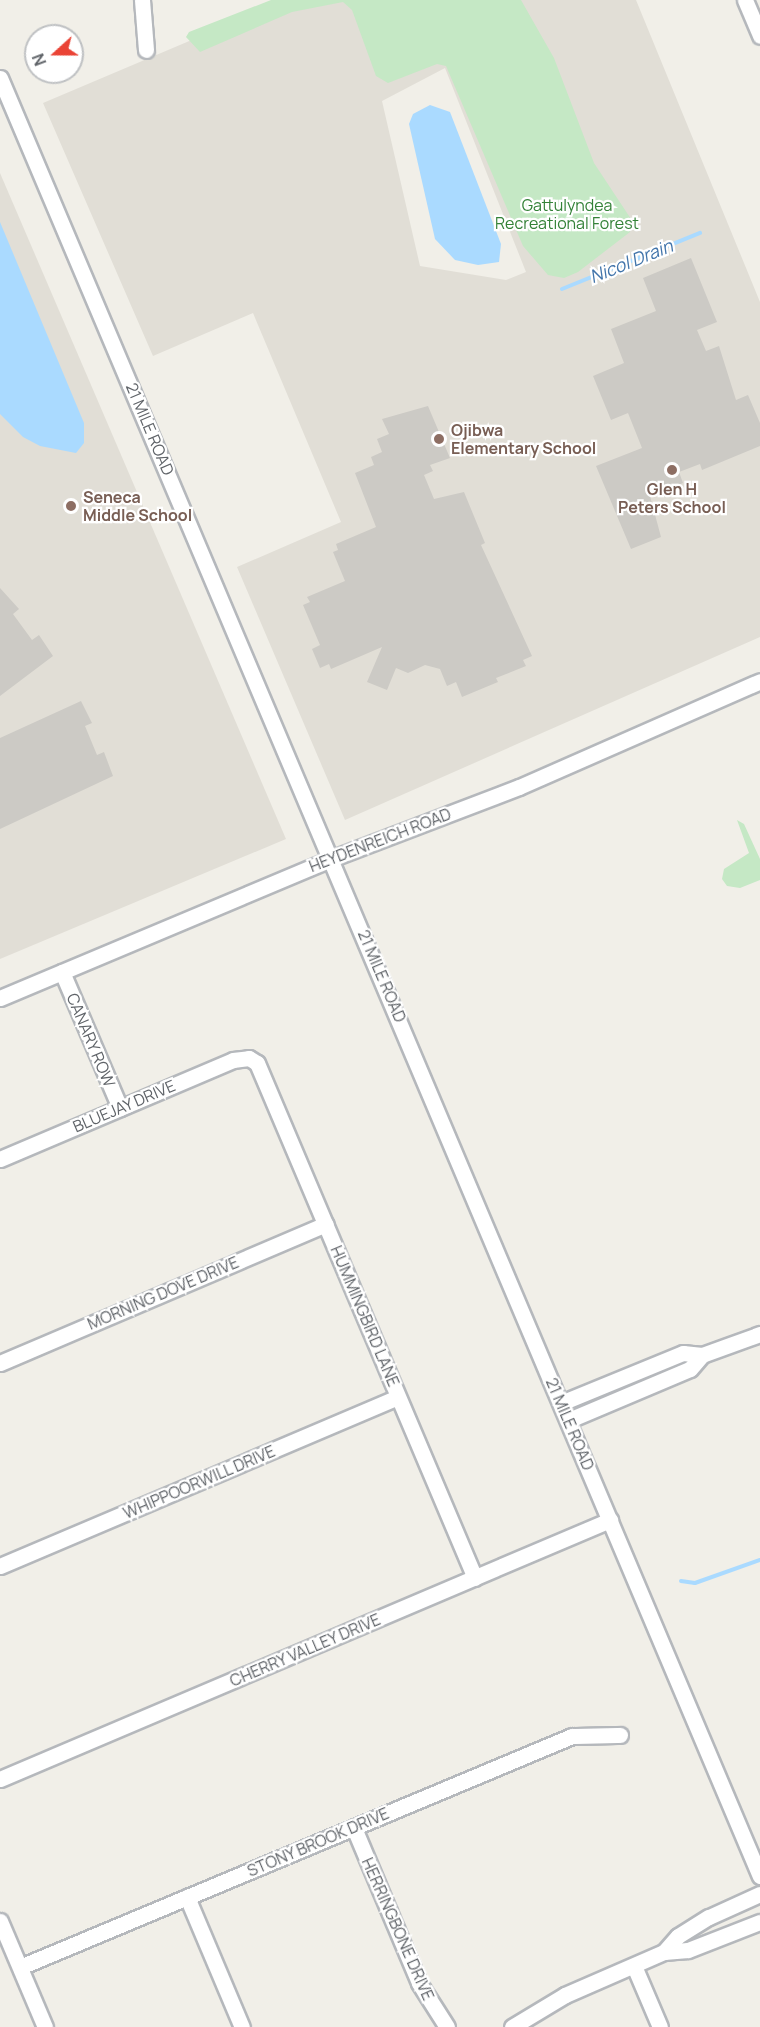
<!DOCTYPE html>
<html>
<head>
<meta charset="utf-8">
<style>
	body { margin:0 }
	#map { position:relative; width:760px; height:2027px; overflow:hidden; background:#f1efe8; font-family:Manrope,sans-serif }
	div>[style] { position:absolute }
	.education>* { inset:0; background:#e1ded6 }
	.green>* { inset:0; background:#c5e8c5 }
	.water>* { inset:0; background:#aadaff }
	.stream>* { height:4px; margin:-2px; padding:0 2px; transform-origin:2px; border-radius:2px; background:#aadaff }
	.building>* { inset:0; background:#cccac5 }
	.roads { filter:drop-shadow(2px 0 #b5b8bc) drop-shadow(-2px 0 #b5b8bc) drop-shadow(0 2px #b5b8bc) drop-shadow(0 -2px #b5b8bc) }
	.minor>* { height:15px; margin:-7.5px; padding:0 7.5px; transform-origin:7.5px; border-radius:7.5px; background:#fff }
	.dots>* { width:16px; height:16px; translate:-50% -50%; box-sizing:border-box; border:3px solid #fff; border-radius:50% }
	span { translate:-50% -50%; white-space:nowrap; text-align:center; line-height:1.15; -webkit-text-stroke:4.5px #fff; paint-order:stroke }
	.park-label { font-size:16px; color:#348238 }
	.street-label { font-size:16px; color:#5f6368 }
	.education-label { font-size:16px; color:#785e54; font-weight:700 }
	.left { translate:0 -50%; text-align:left }
	.water-label { font-size:18px; color:#4174aa; font-style:italic }
	.north { position:absolute; left:24px; top:24px; width:60px; height:60px; box-sizing:border-box; background:#fff; border:2px solid #bfc1c3; border-radius:50%; rotate:249deg; font-size:16px; font-weight:700; line-height:24px; text-align:center; color:#5f6368 }
	.north::after { content:''; display:block; margin:auto; width:21px; height:27px; background:#ea4335; clip-path:polygon(50% 0,100% 100%,50% 72%,0 100%) }
</style>
</head>
<body>
<div id="map">
	<div class="education">
		<i style="clip-path:polygon(evenodd,286px 0,636px 0,760px 302px,760px 637px,345px 820px,237px 567px,341px 522px,253px 313px,153px 356px,43px 103px,286px 0,445px 68px,526px 272px,506px 280px,420px 266px,382px 101px,445px 68px)"></i>
		<i style="clip-path:polygon(0 173px,286px 839px,0 959px)"></i>
	</div>
	<div class="green">
		<i style="clip-path:polygon(271px 0,521px 0,554px 58px,594px 163px,631px 219px,630px 232px,578px 272px,564px 278px,548px 275px,523px 246px,446px 66px,437px 64px,388px 83px,376px 76px,352px 10px,343px 2px,292px 12px,200px 52px,186px 37px,189px 32px)"></i>
		<i style="clip-path:polygon(737px 820px,744px 824px,760px 859px,760px 880px,740px 888px,727px 886px,722px 879px,724px 869px,749px 853px)"></i>
	</div>
	<div class="water">
		<i style="clip-path:polygon(430px 105px,450px 112px,501px 244px,499px 262px,478px 265px,455px 260px,435px 239px,409px 124px,413px 114px)"></i>
		<i style="clip-path:polygon(0 222px,84px 423px,84px 443px,76px 453px,40px 446px,23px 437px,0 414px)"></i>
	</div>
	<div class="stream">
		<i style="left:562px;top:289px;width:149px;rotate:-22.1deg"></i>
		<i style="left:681px;top:1581px;width:14px;rotate:8deg"></i>
		<i style="left:695px;top:1583px;width:69px;rotate:-19.5deg"></i>
	</div>
	<div class="building">
		<i style="clip-path:polygon(691px 258px,717px 322px,697px 330px,706px 351px,719px 346px,736px 400px,748px 395px,760px 423px,760px 446px,702px 470px,700px 464px,679px 472px,683px 483px,650px 496px,661px 537px,631px 549px,596px 466px,642px 448px,628px 413px,611px 420px,593px 376px,624px 363px,611px 329px,656px 311px,643px 278px)"></i>
		<i style="clip-path:polygon(428px 406px,450px 458px,430px 465px,433px 471px,424px 475px,434px 499px,464px 492px,485px 543px,481px 545px,532px 656px,523px 660px,526px 666px,496px 678px,498px 682px,462px 697px,456px 682px,447px 686px,440px 669px,425px 665px,408px 673px,396px 668px,387px 690px,367px 682px,382px 647px,331px 669px,329px 664px,320px 668px,312px 649px,320px 645px,303px 605px,310px 602px,307px 597px,345px 581px,333px 552px,338px 550px,336px 544px,376px 527px,355px 473px,374px 465px,371px 457px,382px 452px,377px 439px,389px 434px,382px 419px)"></i>
		<i style="clip-path:polygon(0 588px,19px 609px,13px 614px,32px 640px,39px 635px,53px 656px,0 696px)"></i>
		<i style="clip-path:polygon(81px 701px,92px 723px,85px 726px,97px 755px,104px 752px,113px 776px,0 829px,0 738px)"></i>
	</div>
	<div class="roads">
		<div class="minor">
			<i style="left:142px;top:0;width:50px;rotate:85.4deg"></i>
			<i style="left:745px;top:0;width:39px;rotate:67deg"></i>
			<i style="left:0;top:78px;width:1952px;rotate:67.09deg"></i>
			<i style="left:62px;top:972px;width:148px;rotate:66.9deg"></i>
			<i style="left:0;top:998px;width:361px;rotate:-22.8deg"></i>
			<i style="left:333px;top:858px;width:199px;rotate:-20.9deg"></i>
			<i style="left:519px;top:787px;width:263px;rotate:-23.7deg"></i>
			<i style="left:0;top:1159px;width:253px;rotate:-23deg"></i>
			<i style="left:233px;top:1060px;width:16px;rotate:-7deg"></i>
			<i style="left:249px;top:1058px;width:9px;rotate:32deg"></i>
			<i style="left:257px;top:1063px;width:559px;rotate:67.06deg"></i>
			<i style="left:0;top:1363px;width:354px;rotate:-23.1deg"></i>
			<i style="left:561px;top:1403px;width:132px;rotate:-22.3deg"></i>
			<i style="left:683px;top:1353px;width:19px;rotate:6deg"></i>
			<i style="left:702px;top:1355px;width:62px;rotate:-19.9deg"></i>
			<i style="left:569px;top:1420px;width:131px;rotate:-22.9deg"></i>
			<i style="left:690px;top:1369px;width:18px;rotate:-49deg"></i>
			<i style="left:0;top:1566px;width:432px;rotate:-23deg"></i>
			<i style="left:0;top:1779px;width:663px;rotate:-23.01deg"></i>
			<i style="left:354px;top:1828px;width:168px;rotate:67.2deg"></i>
			<i style="left:419px;top:1983px;width:52px;rotate:57.5deg"></i>
			<i style="left:187px;top:1897px;width:141px;rotate:67.1deg"></i>
			<i style="left:0;top:1921px;width:115px;rotate:67deg"></i>
			<i style="left:664px;top:1952px;width:21px;rotate:-49deg"></i>
			<i style="left:678px;top:1936px;width:36px;rotate:-32deg"></i>
			<i style="left:709px;top:1917px;width:56px;rotate:-24.3deg"></i>
			<i style="left:634px;top:1966px;width:66px;rotate:66.9deg"></i>
			<i style="left:20px;top:1967px;width:598px;rotate:-22.71deg"></i>
			<i style="left:572px;top:1736px;width:48px;rotate:-1.2deg"></i>
			<i style="left:512px;top:2027px;width:62px;rotate:-31.1deg"></i>
			<i style="left:565px;top:1995px;width:108px;rotate:-23.5deg"></i>
			<i style="left:664px;top:1952px;width:24px;rotate:-5deg"></i>
			<i style="left:688px;top:1950px;width:77px;rotate:-21.3deg"></i>
		</div>
	</div>
	<div class="dots">
		<i style="left:439px;top:439px;background:#8d6e63"></i>
		<i style="left:672px;top:470px;background:#8d6e63"></i>
		<i style="left:71px;top:506px;background:#8d6e63"></i>
	</div>
	<div class="park-label">
		<span style="left:567px;top:214px">Gattulyndea<br>Recreational Forest</span>
	</div>
	<div class="street-label">
		<span style="left:150px;top:429px;rotate:67deg">21 MILE ROAD</span>
		<span style="left:380px;top:840px;rotate:-21deg">HEYDENREICH ROAD</span>
		<span style="left:382px;top:976px;rotate:67deg">21 MILE ROAD</span>
		<span style="left:91px;top:1040px;rotate:67deg">CANARY ROW</span>
		<span style="left:124px;top:1106px;rotate:-23deg">BLUEJAY DRIVE</span>
		<span style="left:163px;top:1293px;rotate:-23deg">MORNING DOVE DRIVE</span>
		<span style="left:365px;top:1316px;rotate:67deg">HUMMINGBIRD LANE</span>
		<span style="left:570px;top:1424px;rotate:67deg">21 MILE ROAD</span>
		<span style="left:199px;top:1482px;rotate:-23deg">WHIPPOORWILL DRIVE</span>
		<span style="left:305px;top:1650px;rotate:-23deg">CHERRY VALLEY DRIVE</span>
		<span style="left:318px;top:1842px;rotate:-23deg">STONY BROOK DRIVE</span>
		<span style="left:398px;top:1929px;rotate:66deg">HERRINGBONE DRIVE</span>
	</div>
	<div class="education-label">
		<span class="left" style="left:451px;top:439px">Ojibwa<br>Elementary School</span>
		<span style="left:672px;top:498px">Glen H<br>Peters School</span>
		<span class="left" style="left:83px;top:506px">Seneca<br>Middle School</span>
	</div>
	<div class="water-label">
		<span style="left:631px;top:261px;rotate:-22deg">Nicol Drain</span>
	</div>
	<div class="north">N</div>
</div>
</body>
</html>
